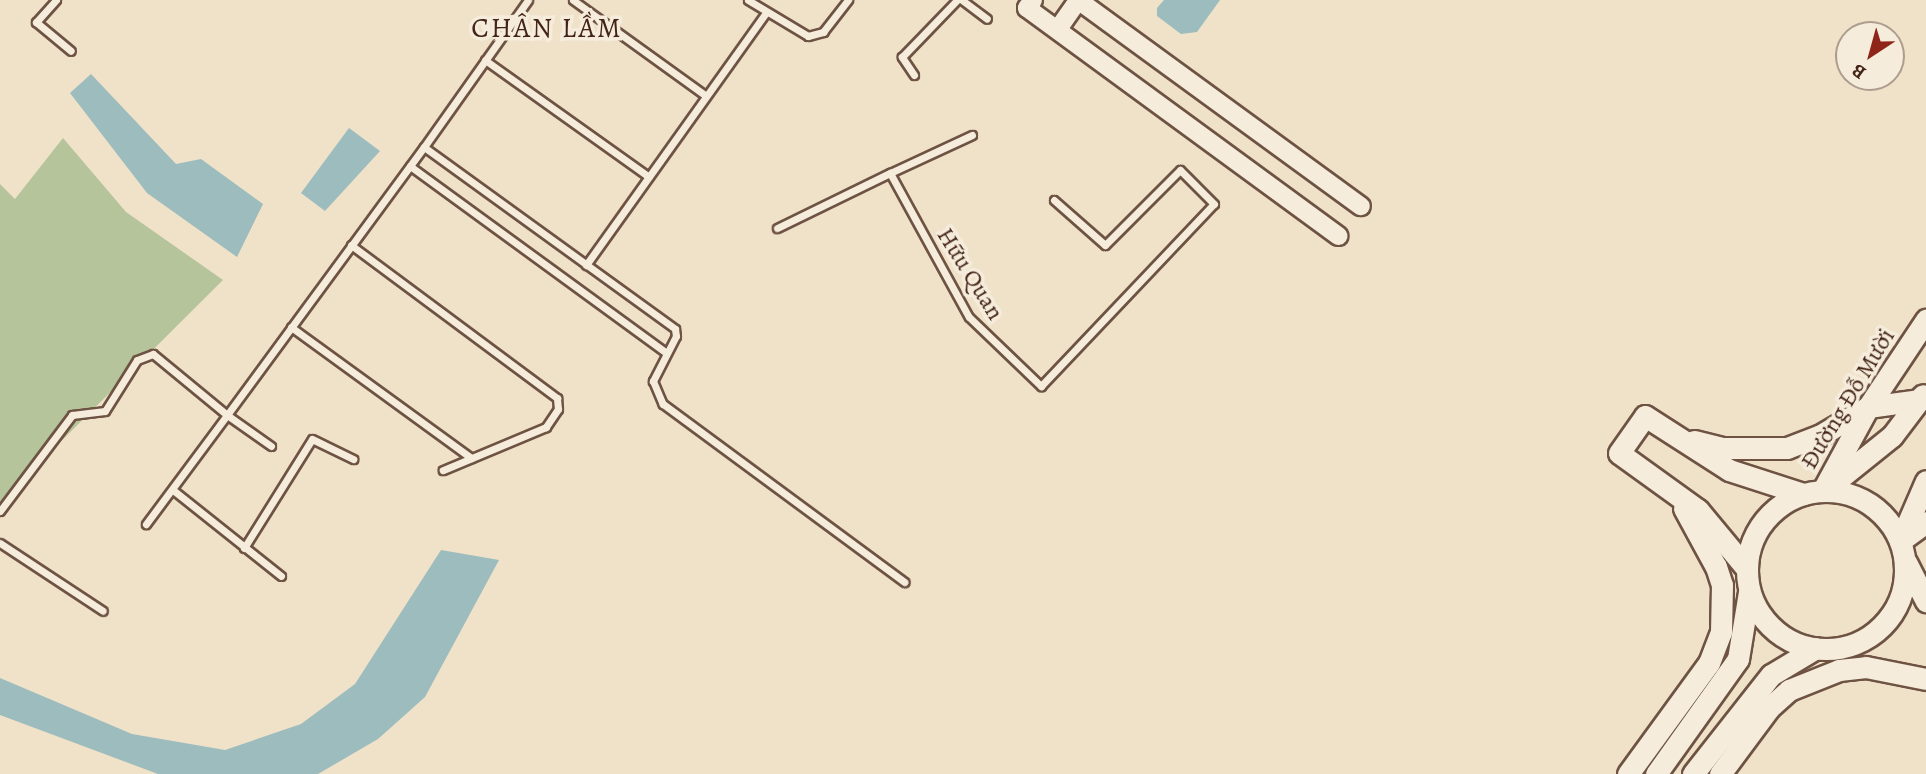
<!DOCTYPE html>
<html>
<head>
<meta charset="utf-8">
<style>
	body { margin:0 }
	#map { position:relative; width:1926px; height:774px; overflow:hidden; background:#f0e1c9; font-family:Alegreya,serif }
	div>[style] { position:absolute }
	.green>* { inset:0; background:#b5c49a }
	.water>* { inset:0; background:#9cbcbd }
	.roads { filter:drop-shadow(2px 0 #6e5343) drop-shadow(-2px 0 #6e5343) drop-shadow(0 2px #6e5343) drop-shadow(0 -2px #6e5343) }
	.service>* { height:7px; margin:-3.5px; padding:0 3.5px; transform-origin:3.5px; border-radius:3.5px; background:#f5ecdc }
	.tertiary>* { height:18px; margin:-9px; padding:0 9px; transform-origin:9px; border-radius:9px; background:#f5ecdc }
	.secondary>* { height:21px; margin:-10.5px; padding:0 10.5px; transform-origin:10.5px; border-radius:10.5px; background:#f5ecdc }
	.secondary>.ring { margin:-10.5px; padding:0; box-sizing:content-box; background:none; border:21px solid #f5ecdc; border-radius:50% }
	span { translate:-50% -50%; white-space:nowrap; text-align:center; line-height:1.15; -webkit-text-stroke:7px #f5ecdc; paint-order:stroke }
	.street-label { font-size:24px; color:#432416 }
	.quarter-label { font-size:28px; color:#432416; letter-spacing:2px }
	.north { position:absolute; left:1835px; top:21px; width:70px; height:70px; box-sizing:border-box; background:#f5ecdc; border:2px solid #ae9c8d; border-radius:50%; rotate:216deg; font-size:19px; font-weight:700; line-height:28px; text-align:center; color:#432416 }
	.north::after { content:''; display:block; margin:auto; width:24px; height:32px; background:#8f2418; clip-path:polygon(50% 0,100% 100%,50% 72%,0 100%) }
</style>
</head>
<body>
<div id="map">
	<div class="green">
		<i style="clip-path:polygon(63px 138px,126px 212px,223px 280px,0 502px,0 184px,15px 199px)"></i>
	</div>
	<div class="water">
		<i style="clip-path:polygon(1164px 0,1220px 0,1197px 32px,1181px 34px,1157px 16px,1157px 8px)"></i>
		<i style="clip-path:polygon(91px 74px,176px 164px,201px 159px,263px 204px,237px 257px,147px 193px,70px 93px)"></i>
		<i style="clip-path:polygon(349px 128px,380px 151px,325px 211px,301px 193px)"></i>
		<i style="clip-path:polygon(441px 550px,499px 560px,425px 697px,378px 739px,318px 774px,158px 774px,0 715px,0 678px,132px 734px,225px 750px,301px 724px,355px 684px)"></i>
	</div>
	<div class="roads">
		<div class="service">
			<i style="left:56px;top:0;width:30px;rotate:132deg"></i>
			<i style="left:36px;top:22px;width:45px;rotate:39.6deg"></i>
			<i style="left:528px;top:0;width:180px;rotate:125.3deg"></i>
			<i style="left:424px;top:147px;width:310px;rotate:35.9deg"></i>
			<i style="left:675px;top:329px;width:7px;rotate:82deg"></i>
			<i style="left:676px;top:336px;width:51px;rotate:117.1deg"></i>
			<i style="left:653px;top:381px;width:25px;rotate:67deg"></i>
			<i style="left:663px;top:404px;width:300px;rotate:36.4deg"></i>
			<i style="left:573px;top:0;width:164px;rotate:35.8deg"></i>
			<i style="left:748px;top:0;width:70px;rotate:31deg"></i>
			<i style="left:808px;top:36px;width:16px;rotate:-15deg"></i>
			<i style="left:823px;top:32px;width:41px;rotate:-52deg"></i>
			<i style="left:962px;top:0;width:31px;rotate:37deg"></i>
			<i style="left:485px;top:60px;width:201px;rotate:35.5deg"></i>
			<i style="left:914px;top:75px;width:22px;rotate:-124deg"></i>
			<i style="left:902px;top:57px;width:79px;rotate:-46deg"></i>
			<i style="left:972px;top:135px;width:90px;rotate:155.1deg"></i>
			<i style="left:890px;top:173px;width:164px;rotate:61.3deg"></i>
			<i style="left:969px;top:317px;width:100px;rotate:43.8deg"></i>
			<i style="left:1041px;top:386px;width:251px;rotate:-46.5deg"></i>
			<i style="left:1214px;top:204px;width:48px;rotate:-135deg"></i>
			<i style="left:1180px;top:170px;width:106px;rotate:135deg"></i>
			<i style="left:1105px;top:245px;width:68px;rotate:-138.6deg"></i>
			<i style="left:410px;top:166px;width:316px;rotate:36.1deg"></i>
			<i style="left:777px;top:228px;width:126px;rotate:-26deg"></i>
			<i style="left:351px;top:245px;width:257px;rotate:36.6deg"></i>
			<i style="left:557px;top:398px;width:11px;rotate:85deg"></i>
			<i style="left:558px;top:409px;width:22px;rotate:124deg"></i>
			<i style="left:546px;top:427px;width:112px;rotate:157.3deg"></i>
			<i style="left:586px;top:265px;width:310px;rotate:-54.5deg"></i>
			<i style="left:291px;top:327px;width:223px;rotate:36deg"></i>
			<i style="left:271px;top:446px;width:54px;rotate:-144.8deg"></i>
			<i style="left:227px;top:415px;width:333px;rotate:-53.7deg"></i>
			<i style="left:173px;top:490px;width:138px;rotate:38.5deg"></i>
			<i style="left:0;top:511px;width:120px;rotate:-53.1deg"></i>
			<i style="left:72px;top:415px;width:33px;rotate:-7deg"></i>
			<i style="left:105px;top:411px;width:60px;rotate:-57.9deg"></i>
			<i style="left:137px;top:360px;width:17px;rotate:-21deg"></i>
			<i style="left:153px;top:354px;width:96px;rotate:39.5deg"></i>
			<i style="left:227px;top:415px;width:136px;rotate:126.6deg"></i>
			<i style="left:0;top:543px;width:123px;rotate:33.4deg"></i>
			<i style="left:244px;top:548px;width:128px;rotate:-58deg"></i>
			<i style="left:312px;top:439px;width:46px;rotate:26deg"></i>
		</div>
		<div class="tertiary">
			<i style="left:1033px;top:0;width:10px;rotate:127deg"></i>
			<i style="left:1027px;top:8px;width:386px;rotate:36.2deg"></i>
			<i style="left:1078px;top:0;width:350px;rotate:36.1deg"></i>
			<i style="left:1058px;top:29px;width:35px;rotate:-55deg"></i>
		</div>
		<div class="secondary">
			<i style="left:1694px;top:441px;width:30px;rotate:14deg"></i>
			<i style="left:1723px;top:448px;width:64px"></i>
			<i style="left:1787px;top:448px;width:34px;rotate:-21deg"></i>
			<i style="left:1819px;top:436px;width:57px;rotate:-30.6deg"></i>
			<i style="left:1868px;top:407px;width:51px;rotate:-7.8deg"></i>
			<i style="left:1826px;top:489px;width:85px;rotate:-38.8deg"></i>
			<i style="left:1892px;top:436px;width:51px;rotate:-52.9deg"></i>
			<i style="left:1823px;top:490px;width:94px;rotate:-61.5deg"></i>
			<i style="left:1868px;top:407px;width:105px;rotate:-56.3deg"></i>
			<i class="ring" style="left:1747px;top:491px;width:137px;height:137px"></i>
			<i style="left:1900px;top:541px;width:65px;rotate:-66.6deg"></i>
			<i style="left:1900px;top:541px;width:32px;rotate:-36deg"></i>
			<i style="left:1906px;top:562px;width:44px;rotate:62.9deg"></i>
			<i style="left:1747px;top:569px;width:77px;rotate:-129.7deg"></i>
			<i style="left:1698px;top:510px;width:97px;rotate:-144.2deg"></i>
			<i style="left:1619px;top:453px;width:45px;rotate:-54.9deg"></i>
			<i style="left:1645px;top:416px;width:100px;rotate:32.7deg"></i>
			<i style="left:1729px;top:470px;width:78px;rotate:18deg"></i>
			<i style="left:1628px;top:774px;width:137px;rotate:-53.9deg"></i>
			<i style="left:1709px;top:663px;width:33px;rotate:-69deg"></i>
			<i style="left:1721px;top:632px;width:47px;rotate:-88.8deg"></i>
			<i style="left:1722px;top:585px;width:19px;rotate:-108deg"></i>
			<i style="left:1716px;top:567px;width:67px;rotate:-118.5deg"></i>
			<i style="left:1656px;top:774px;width:141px;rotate:-54.5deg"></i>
			<i style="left:1738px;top:659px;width:68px;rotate:-80.7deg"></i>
			<i style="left:1693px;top:774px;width:126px;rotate:-51.8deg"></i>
			<i style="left:1771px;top:675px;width:52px;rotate:-31deg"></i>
			<i style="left:1720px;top:774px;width:82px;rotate:-53.4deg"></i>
			<i style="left:1769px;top:708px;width:27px;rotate:-42deg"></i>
			<i style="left:1789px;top:690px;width:54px;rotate:-21.8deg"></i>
			<i style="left:1839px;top:670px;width:27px;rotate:-6deg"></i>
			<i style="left:1866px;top:667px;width:61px;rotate:11.3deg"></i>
		</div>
	</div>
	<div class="street-label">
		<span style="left:970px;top:274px;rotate:58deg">Hữu Quan</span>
		<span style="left:1848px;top:399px;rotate:-59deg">Đường Đỗ Mười</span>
	</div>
	<div class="quarter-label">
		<span style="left:547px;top:28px">CHÂN LẦM</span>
	</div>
	<div class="north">B</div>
</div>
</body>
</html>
